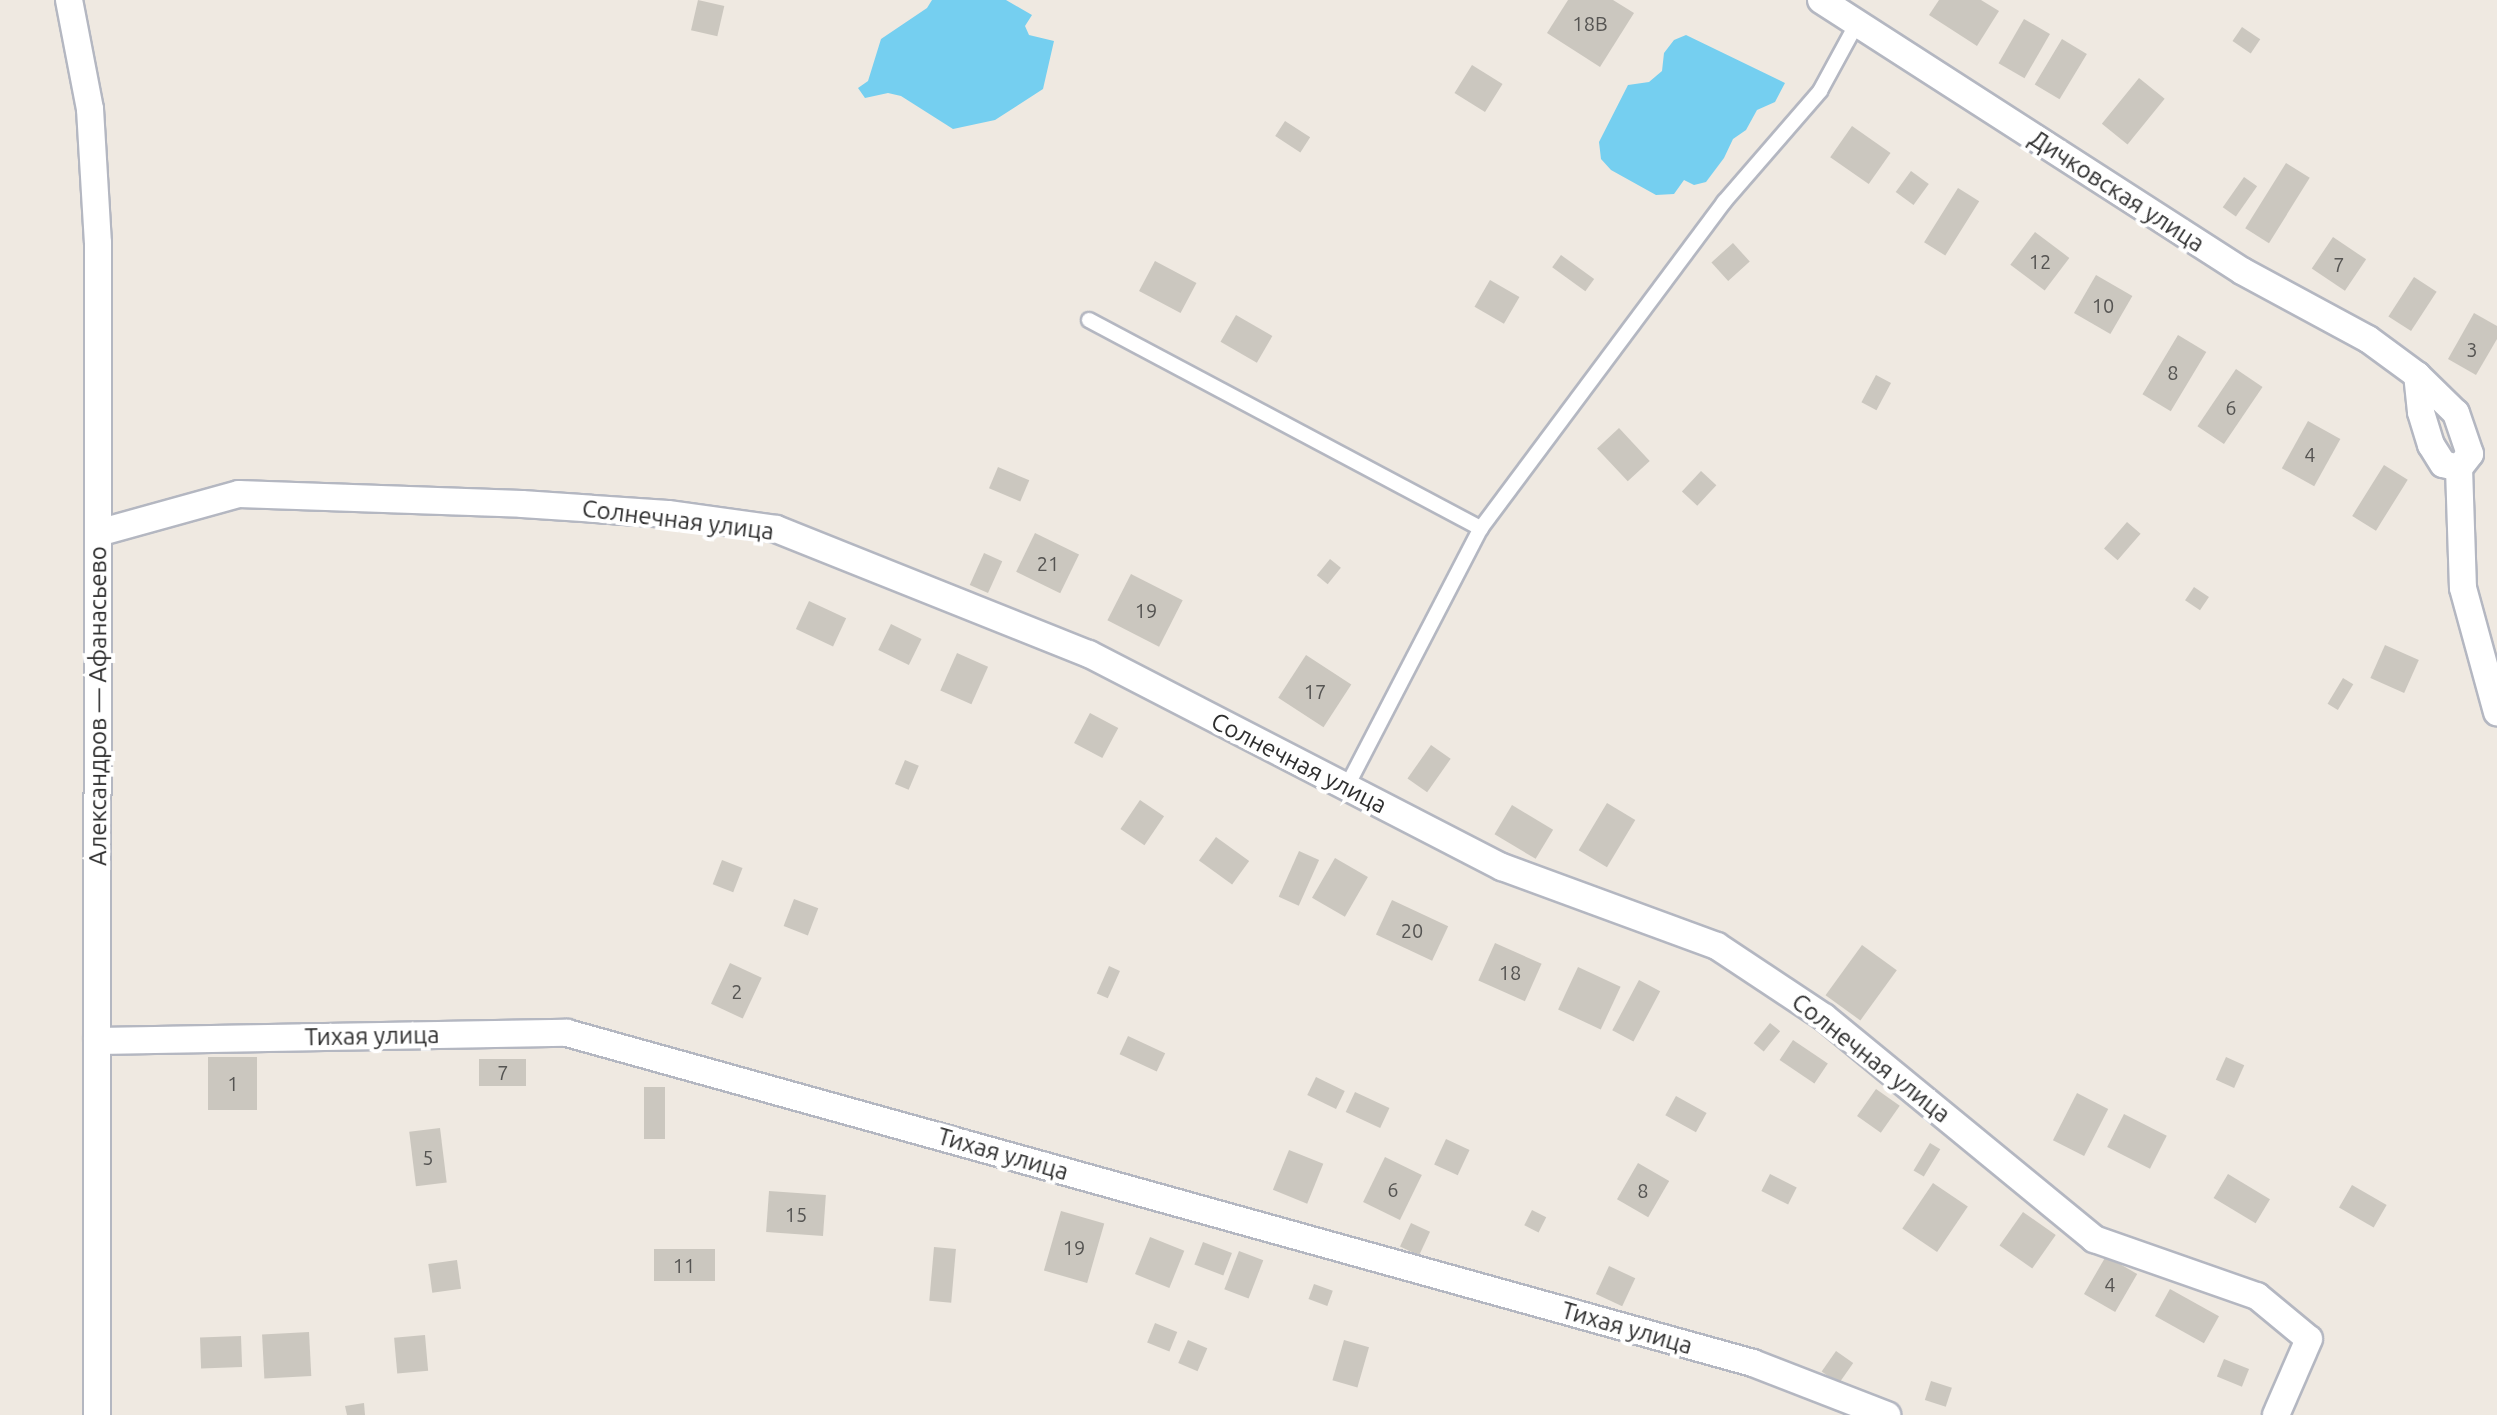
<!DOCTYPE html>
<html>
<head>
<meta charset="utf-8">
<style>
	body { margin:0 }
	#map { position:relative; width:2497px; height:1415px; overflow:hidden; background:#efe9e1; font-family:Ubuntu,sans-serif }
	div>[style] { position:absolute }
	.water>* { inset:0; background:#75cff0 }
	.building>* { inset:0; background:#cbc7bf; transform-origin:0 0 }
	.roads { filter:drop-shadow(2px 0 #b4b7c1) drop-shadow(-2px 0 #b4b7c1) drop-shadow(0 2px #b4b7c1) drop-shadow(0 -2px #b4b7c1) }
	.lane>* { height:14px; margin:-7px; padding:0 7px; transform-origin:7px; border-radius:7px; background:#fff }
	.street>* { height:26px; margin:-13px; padding:0 13px; transform-origin:13px; border-radius:13px; background:#fff }
	span { translate:-50% -50%; white-space:nowrap; text-align:center; line-height:1.15; -webkit-text-stroke:8px #fff; paint-order:stroke }
	.number-label { font-size:20px; color:#555452 }
	.number-label span { -webkit-text-stroke-width:0 }
	.street-label { font-size:24px; color:#2e2e2e }
</style>
</head>
<body>
<div id="map">
	<div class="water">
		<i style="clip-path:polygon(932px 0,1006px 0,1032px 15px,1025px 26px,1029px 35px,1054px 41px,1043px 89px,995px 120px,953px 129px,901px 96px,888px 93px,865px 98px,858px 88px,868px 81px,881px 39px,927px 8px)"></i>
		<i style="clip-path:polygon(1686px 35px,1785px 83px,1775px 102px,1757px 110px,1746px 130px,1733px 139px,1724px 158px,1706px 182px,1694px 185px,1684px 180px,1674px 194px,1656px 195px,1611px 170px,1601px 159px,1599px 142px,1628px 85px,1649px 82px,1662px 71px,1664px 53px,1674px 40px)"></i>
	</div>
	<div class="building">
		<i style="left:698px;top:0;width:27px;height:31px;rotate:13deg"></i>
		<i style="clip-path:polygon(1568px 0,1613px 0,1634px 13px,1600px 67px,1547px 33px)"></i>
		<i style="clip-path:polygon(1939px 0,1981px 0,1999px 11px,1977px 46px,1929px 15px)"></i>
		<i style="left:2024px;top:19px;width:30px;height:51px;rotate:30deg"></i>
		<i style="left:2242px;top:27px;width:22px;height:17px;rotate:34deg"></i>
		<i style="left:2062px;top:39px;width:29px;height:53px;rotate:31deg"></i>
		<i style="left:1472px;top:65px;width:36px;height:33px;rotate:32deg"></i>
		<i style="left:2139px;top:78px;width:33px;height:59px;rotate:39deg"></i>
		<i style="left:1285px;top:121px;width:30px;height:18px;rotate:33deg"></i>
		<i style="left:1852px;top:126px;width:47px;height:38px;rotate:35deg"></i>
		<i style="left:2286px;top:163px;width:28px;height:77px;rotate:32deg"></i>
		<i style="left:1911px;top:171px;width:22px;height:26px;rotate:36deg"></i>
		<i style="left:2244px;top:177px;width:16px;height:37px;rotate:35deg"></i>
		<i style="left:1958px;top:188px;width:25px;height:64px;rotate:32deg"></i>
		<i style="left:2035px;top:232px;width:43px;height:41px;rotate:37deg"></i>
		<i style="left:2333px;top:237px;width:40px;height:38px;rotate:34deg"></i>
		<i style="left:1733px;top:243px;width:25px;height:29px;rotate:48deg"></i>
		<i style="left:1561px;top:255px;width:41px;height:15px;rotate:36deg"></i>
		<i style="left:1155px;top:261px;width:47px;height:34px;rotate:28deg"></i>
		<i style="left:2096px;top:275px;width:42px;height:44px;rotate:30deg"></i>
		<i style="left:2414px;top:277px;width:27px;height:47px;rotate:33deg"></i>
		<i style="left:1490px;top:280px;width:34px;height:31px;rotate:30deg"></i>
		<i style="clip-path:polygon(2474px 313px,2497px 326px,2497px 339px,2476px 375px,2448px 359px)"></i>
		<i style="left:1236px;top:315px;width:42px;height:31px;rotate:30deg"></i>
		<i style="left:2178px;top:335px;width:33px;height:69px;rotate:31deg"></i>
		<i style="left:2236px;top:369px;width:32px;height:69px;rotate:34deg"></i>
		<i style="left:1876px;top:375px;width:17px;height:31px;rotate:28deg"></i>
		<i style="left:2308px;top:421px;width:37px;height:54px;rotate:29deg"></i>
		<i style="left:1619px;top:428px;width:45px;height:30px;rotate:47deg"></i>
		<i style="left:2384px;top:465px;width:28px;height:60px;rotate:32deg"></i>
		<i style="left:998px;top:467px;width:34px;height:23px;rotate:23deg"></i>
		<i style="left:1701px;top:471px;width:21px;height:28px;rotate:43deg"></i>
		<i style="left:2127px;top:522px;width:18px;height:35px;rotate:41deg"></i>
		<i style="left:1035px;top:533px;width:49px;height:43px;rotate:26deg"></i>
		<i style="left:984px;top:553px;width:20px;height:35px;rotate:24deg"></i>
		<i style="left:1330px;top:559px;width:14px;height:21px;rotate:39deg"></i>
		<i style="left:1131px;top:574px;width:58px;height:52px;rotate:27deg"></i>
		<i style="left:2194px;top:587px;width:18px;height:16px;rotate:34deg"></i>
		<i style="left:809px;top:601px;width:41px;height:31px;rotate:25deg"></i>
		<i style="left:891px;top:624px;width:34px;height:29px;rotate:26deg"></i>
		<i style="left:2385px;top:645px;width:37px;height:36px;rotate:24deg"></i>
		<i style="left:957px;top:653px;width:34px;height:41px;rotate:24deg"></i>
		<i style="left:1306px;top:655px;width:54px;height:51px;rotate:33deg"></i>
		<i style="left:2343px;top:678px;width:12px;height:30px;rotate:31deg"></i>
		<i style="left:1090px;top:713px;width:32px;height:34px;rotate:28deg"></i>
		<i style="left:1431px;top:745px;width:24px;height:41px;rotate:35deg"></i>
		<i style="left:905px;top:760px;width:15px;height:26px;rotate:23deg"></i>
		<i style="left:1140px;top:800px;width:29px;height:35px;rotate:34deg"></i>
		<i style="left:1607px;top:803px;width:33px;height:55px;rotate:31deg"></i>
		<i style="left:1512px;top:805px;width:48px;height:34px;rotate:31deg"></i>
		<i style="left:1216px;top:837px;width:41px;height:29px;rotate:36deg"></i>
		<i style="left:1299px;top:851px;width:22px;height:50px;rotate:24deg"></i>
		<i style="left:1335px;top:858px;width:38px;height:46px;rotate:30deg"></i>
		<i style="left:722px;top:860px;width:22px;height:26px;rotate:21deg"></i>
		<i style="left:794px;top:899px;width:26px;height:29px;rotate:21deg"></i>
		<i style="left:1392px;top:900px;width:62px;height:38px;rotate:25deg"></i>
		<i style="left:1495px;top:943px;width:51px;height:41px;rotate:24deg"></i>
		<i style="left:1862px;top:945px;width:43px;height:62px;rotate:36deg"></i>
		<i style="left:730px;top:963px;width:35px;height:45px;rotate:25deg"></i>
		<i style="left:1109px;top:966px;width:12px;height:30px;rotate:24deg"></i>
		<i style="left:1578px;top:967px;width:47px;height:47px;rotate:25deg"></i>
		<i style="left:1639px;top:980px;width:24px;height:57px;rotate:28deg"></i>
		<i style="left:1770px;top:1023px;width:13px;height:26px;rotate:39deg"></i>
		<i style="left:1128px;top:1036px;width:41px;height:20px;rotate:25deg"></i>
		<i style="left:1793px;top:1040px;width:42px;height:24px;rotate:34deg"></i>
		<i style="left:208px;top:1057px;width:49px;height:53px"></i>
		<i style="left:2226px;top:1057px;width:20px;height:25px;rotate:24deg"></i>
		<i style="left:479px;top:1059px;width:47px;height:27px"></i>
		<i style="left:1316px;top:1077px;width:32px;height:20px;rotate:26deg"></i>
		<i style="left:644px;top:1087px;width:21px;height:52px"></i>
		<i style="left:1876px;top:1089px;width:29px;height:33px;rotate:35deg"></i>
		<i style="left:1355px;top:1092px;width:38px;height:22px;rotate:25deg"></i>
		<i style="left:2077px;top:1093px;width:35px;height:53px;rotate:27deg"></i>
		<i style="left:1676px;top:1096px;width:35px;height:22px;rotate:29deg"></i>
		<i style="left:2124px;top:1114px;width:48px;height:37px;rotate:27deg"></i>
		<i style="left:440px;top:1128px;width:55px;height:31px;rotate:83deg"></i>
		<i style="left:1446px;top:1139px;width:26px;height:28px;rotate:25deg"></i>
		<i style="left:1930px;top:1143px;width:12px;height:32px;rotate:31deg"></i>
		<i style="left:1289px;top:1150px;width:37px;height:43px;rotate:22deg"></i>
		<i style="left:1385px;top:1157px;width:41px;height:50px;rotate:26deg"></i>
		<i style="left:1638px;top:1163px;width:36px;height:42px;rotate:30deg"></i>
		<i style="left:1770px;top:1174px;width:30px;height:19px;rotate:27deg"></i>
		<i style="left:2228px;top:1174px;width:49px;height:28px;rotate:31deg"></i>
		<i style="left:1933px;top:1183px;width:42px;height:55px;rotate:34deg"></i>
		<i style="left:2352px;top:1185px;width:40px;height:26px;rotate:30deg"></i>
		<i style="left:769px;top:1191px;width:57px;height:41px;rotate:4deg"></i>
		<i style="left:1532px;top:1210px;width:16px;height:17px;rotate:27deg"></i>
		<i style="left:1061px;top:1211px;width:45px;height:62px;rotate:16deg"></i>
		<i style="left:2023px;top:1212px;width:40px;height:41px;rotate:35deg"></i>
		<i style="left:1411px;top:1223px;width:21px;height:26px;rotate:25deg"></i>
		<i style="left:1150px;top:1237px;width:37px;height:40px;rotate:22deg"></i>
		<i style="left:1203px;top:1242px;width:31px;height:24px;rotate:21deg"></i>
		<i style="left:934px;top:1247px;width:22px;height:54px;rotate:5deg"></i>
		<i style="left:654px;top:1249px;width:61px;height:32px"></i>
		<i style="left:1239px;top:1251px;width:26px;height:41px;rotate:21deg"></i>
		<i style="left:2106px;top:1256px;width:36px;height:44px;rotate:30deg"></i>
		<i style="left:457px;top:1260px;width:29px;height:29px;rotate:82deg"></i>
		<i style="left:1609px;top:1266px;width:29px;height:31px;rotate:25deg"></i>
		<i style="left:1314px;top:1284px;width:20px;height:16px;rotate:20deg"></i>
		<i style="left:2170px;top:1289px;width:56px;height:31px;rotate:29deg"></i>
		<i style="left:1155px;top:1323px;width:24px;height:21px;rotate:22deg"></i>
		<i style="left:309px;top:1332px;width:44px;height:47px;rotate:87deg"></i>
		<i style="left:425px;top:1335px;width:36px;height:31px;rotate:85deg"></i>
		<i style="left:241px;top:1336px;width:31px;height:41px;rotate:88deg"></i>
		<i style="left:1188px;top:1340px;width:21px;height:25px;rotate:23deg"></i>
		<i style="left:1344px;top:1340px;width:26px;height:42px;rotate:16deg"></i>
		<i style="left:1836px;top:1351px;width:21px;height:25px;rotate:35deg"></i>
		<i style="left:2224px;top:1359px;width:27px;height:19px;rotate:22deg"></i>
		<i style="left:1931px;top:1381px;width:22px;height:20px;rotate:18deg"></i>
		<i style="clip-path:polygon(364px 1403px,365px 1415px,347px 1415px,345px 1406px)"></i>
	</div>
	<div class="roads">
		<div class="lane">
			<i style="left:1089px;top:320px;width:444px;rotate:28deg"></i>
			<i style="left:1346px;top:788px;width:293px;rotate:-62.6deg"></i>
			<i style="left:1481px;top:528px;width:407px;rotate:-53.3deg"></i>
			<i style="left:1724px;top:202px;width:147px;rotate:-49.1deg"></i>
			<i style="left:1820px;top:91px;width:77px;rotate:-61.4deg"></i>
		</div>
		<div class="street">
			<i style="left:69px;top:0;width:111px;rotate:79.1deg"></i>
			<i style="left:90px;top:109px;width:134px;rotate:86.6deg"></i>
			<i style="left:98px;top:243px;width:1172px;rotate:90.05deg"></i>
			<i style="left:1821px;top:0;width:501px;rotate:32.77deg"></i>
			<i style="left:2242px;top:271px;width:143px;rotate:28.4deg"></i>
			<i style="left:2368px;top:339px;width:61px;rotate:36.3deg"></i>
			<i style="left:2417px;top:375px;width:54px;rotate:44.3deg"></i>
			<i style="left:2456px;top:413px;width:43px;rotate:71.1deg"></i>
			<i style="left:2470px;top:454px;width:18px;rotate:128deg"></i>
			<i style="left:2459px;top:468px;width:16px;rotate:-166deg"></i>
			<i style="left:2443px;top:464px;width:22px;rotate:-122deg"></i>
			<i style="left:2431px;top:445px;width:34px;rotate:-107deg"></i>
			<i style="left:2421px;top:412px;width:37px;rotate:-96deg"></i>
			<i style="left:2459px;top:468px;width:120px;rotate:88.1deg"></i>
			<i style="left:2463px;top:588px;width:129px;rotate:74.7deg"></i>
			<i style="left:98px;top:533px;width:146px;rotate:-15.5deg"></i>
			<i style="left:239px;top:494px;width:283px;rotate:2deg"></i>
			<i style="left:522px;top:504px;width:146px;rotate:3.9deg"></i>
			<i style="left:668px;top:514px;width:109px;rotate:7.9deg"></i>
			<i style="left:776px;top:529px;width:337px;rotate:21.8deg"></i>
			<i style="left:1089px;top:654px;width:465px;rotate:27.3deg"></i>
			<i style="left:1502px;top:867px;width:229px;rotate:20.2deg"></i>
			<i style="left:1717px;top:946px;width:128px;rotate:33.6deg"></i>
			<i style="left:1824px;top:1017px;width:350px;rotate:39.4deg"></i>
			<i style="left:2094px;top:1239px;width:173px;rotate:19.3deg"></i>
			<i style="left:2257px;top:1296px;width:67px;rotate:39.6deg"></i>
			<i style="left:2309px;top:1339px;width:83px;rotate:113.5deg"></i>
			<i style="left:97px;top:1041px;width:470px;rotate:-1deg"></i>
			<i style="left:567px;top:1033px;width:1231px;rotate:15.55deg"></i>
			<i style="left:1753px;top:1363px;width:144px;rotate:21.2deg"></i>
		</div>
	</div>
	<div class="number-label">
		<span style="left:1590px;top:23px">18В</span>
		<span style="left:2040px;top:261px">12</span>
		<span style="left:2339px;top:264px">7</span>
		<span style="left:2103px;top:305px">10</span>
		<span style="left:2472px;top:349px">3</span>
		<span style="left:2173px;top:372px">8</span>
		<span style="left:2231px;top:407px">6</span>
		<span style="left:2310px;top:454px">4</span>
		<span style="left:1048px;top:563px">21</span>
		<span style="left:1146px;top:610px">19</span>
		<span style="left:1315px;top:691px">17</span>
		<span style="left:1412px;top:930px">20</span>
		<span style="left:1510px;top:972px">18</span>
		<span style="left:737px;top:991px">2</span>
		<span style="left:503px;top:1072px">7</span>
		<span style="left:233px;top:1083px">1</span>
		<span style="left:428px;top:1157px">5</span>
		<span style="left:1393px;top:1189px">6</span>
		<span style="left:1643px;top:1190px">8</span>
		<span style="left:796px;top:1214px">15</span>
		<span style="left:1074px;top:1247px">19</span>
		<span style="left:684px;top:1265px">11</span>
		<span style="left:2110px;top:1284px">4</span>
	</div>
	<div class="street-label">
		<span style="left:2117px;top:191px;rotate:33deg">Дичковская улица</span>
		<span style="left:678px;top:520px;rotate:7deg">Солнечная улица</span>
		<span style="left:98px;top:706px;rotate:-90deg">Александров — Афанасьево</span>
		<span style="left:1299px;top:763px;rotate:27deg">Солнечная улица</span>
		<span style="left:372px;top:1036px;rotate:-1deg">Тихая улица</span>
		<span style="left:1871px;top:1058px;rotate:38deg">Солнечная улица</span>
		<span style="left:1003px;top:1154px;rotate:16deg">Тихая улица</span>
		<span style="left:1627px;top:1328px;rotate:16deg">Тихая улица</span>
	</div>
</div>
</body>
</html>
